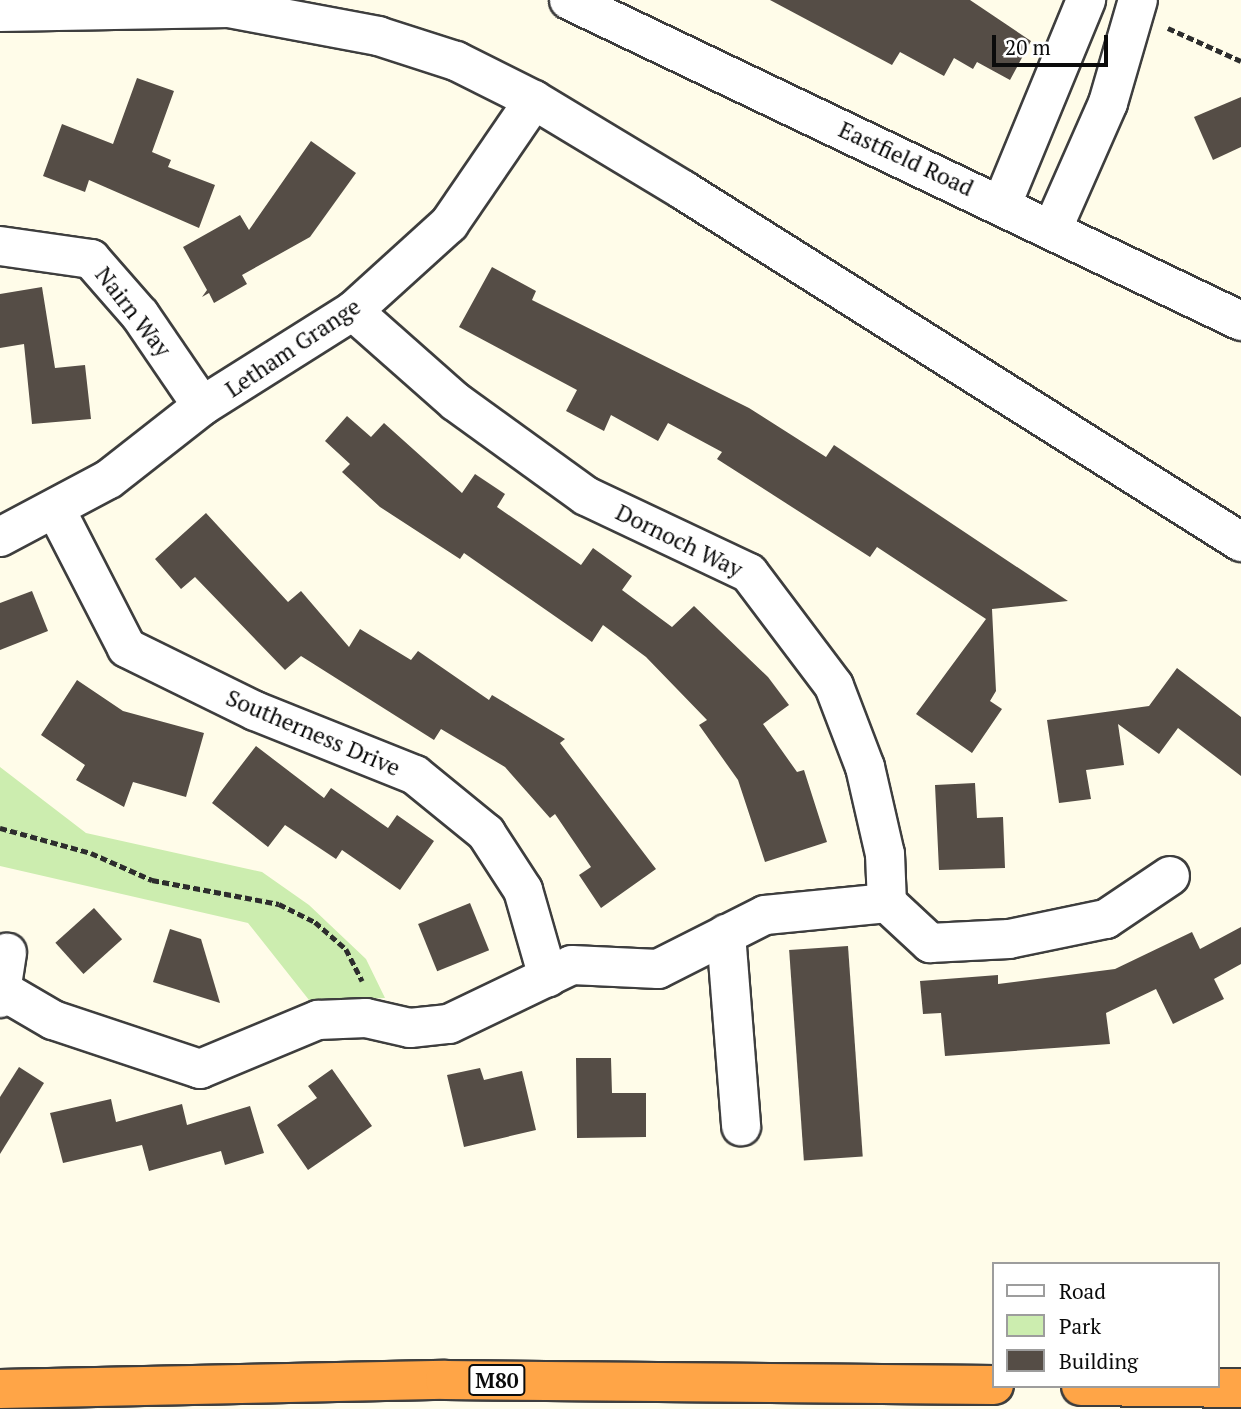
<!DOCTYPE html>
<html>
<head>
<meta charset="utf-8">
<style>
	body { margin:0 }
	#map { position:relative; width:1241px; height:1409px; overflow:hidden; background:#fffce9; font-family:"PT Serif",serif }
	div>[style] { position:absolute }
	.green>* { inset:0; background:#ccedaf }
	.building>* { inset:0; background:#554d46; transform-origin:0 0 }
	.path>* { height:4.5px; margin-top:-2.25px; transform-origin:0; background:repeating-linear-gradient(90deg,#2d2d2d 0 7px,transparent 0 10.5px) }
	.roads { filter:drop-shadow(2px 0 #3e3e3e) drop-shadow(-2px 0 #3e3e3e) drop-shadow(0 2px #3e3e3e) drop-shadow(0 -2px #3e3e3e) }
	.minor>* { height:38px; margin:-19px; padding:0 19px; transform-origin:19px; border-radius:19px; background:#fff }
	.highway>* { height:38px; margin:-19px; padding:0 19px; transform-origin:19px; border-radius:19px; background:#ffa547 }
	span { translate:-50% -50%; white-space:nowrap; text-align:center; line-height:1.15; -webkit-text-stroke:7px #fff; paint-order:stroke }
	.shield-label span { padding:2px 5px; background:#fff; border:2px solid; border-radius:5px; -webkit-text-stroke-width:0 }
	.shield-label { font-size:21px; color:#0b0b0b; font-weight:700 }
	.street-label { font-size:23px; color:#0b0b0b }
	.legend { position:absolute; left:992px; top:1262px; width:228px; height:126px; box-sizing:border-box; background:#fff; border:2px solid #9d9d9d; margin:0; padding:9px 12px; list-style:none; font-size:21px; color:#0b0b0b }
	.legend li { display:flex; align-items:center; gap:14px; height:35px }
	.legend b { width:35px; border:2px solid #9d9d9d }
	.scale { position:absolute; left:992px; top:35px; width:116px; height:32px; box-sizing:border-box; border:4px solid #0b0b0b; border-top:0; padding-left:9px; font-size:21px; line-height:24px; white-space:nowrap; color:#0b0b0b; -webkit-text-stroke:5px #fff; paint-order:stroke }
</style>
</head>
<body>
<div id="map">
	<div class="green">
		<i style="clip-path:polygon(0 767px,86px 833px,262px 872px,309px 905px,366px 959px,385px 998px,309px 1000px,248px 923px,0 866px)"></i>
	</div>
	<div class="building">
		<i style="clip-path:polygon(770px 0,970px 0,1031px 41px,1010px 80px,977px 62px,973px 69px,954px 58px,944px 76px,900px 52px,892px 65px)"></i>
		<i style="clip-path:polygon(137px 78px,174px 91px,152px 152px,171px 160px,168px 167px,215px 185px,199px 228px,89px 180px,85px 192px,43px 176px,62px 124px,113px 144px)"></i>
		<i style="clip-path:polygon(1241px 97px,1241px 147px,1213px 160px,1194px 117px)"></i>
		<i style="clip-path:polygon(311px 141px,356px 173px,310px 237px,242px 275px,247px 284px,214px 303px,209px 293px,202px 297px,207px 290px,183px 247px,240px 215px,249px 230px)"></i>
		<i style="clip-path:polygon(492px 267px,536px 291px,532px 300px,749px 408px,826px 457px,834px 445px,1068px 601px,992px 609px,996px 691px,990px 701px,1002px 709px,972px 753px,916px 714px,986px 619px,877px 547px,870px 557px,717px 459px,722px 452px,668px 423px,658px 441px,611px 415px,604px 431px,566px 411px,577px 390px,459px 327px)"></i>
		<i style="clip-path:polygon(42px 287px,55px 368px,85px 365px,91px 419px,32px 424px,24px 344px,0 348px,0 294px)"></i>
		<i style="clip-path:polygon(347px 416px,371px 437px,384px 423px,462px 493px,475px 474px,505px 494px,497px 507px,581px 565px,593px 548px,632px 576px,622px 590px,672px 627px,694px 606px,768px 677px,789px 705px,763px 724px,797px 772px,804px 770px,827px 842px,765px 862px,738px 780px,699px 725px,707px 720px,646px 657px,603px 625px,592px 642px,464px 553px,460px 559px,380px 507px,342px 472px,350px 464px,325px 441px)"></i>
		<i style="clip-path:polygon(206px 513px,288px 602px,301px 591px,349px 647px,360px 629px,411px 660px,418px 651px,489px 700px,492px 695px,565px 739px,560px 743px,656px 869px,601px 908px,579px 875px,591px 867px,555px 814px,550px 818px,505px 767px,441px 729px,434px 740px,301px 656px,285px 670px,195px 577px,181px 589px,155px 559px)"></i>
		<i style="clip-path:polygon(32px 591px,48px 631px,0 650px,0 603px)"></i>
		<i style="clip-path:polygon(1177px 668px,1241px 717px,1241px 776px,1178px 728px,1159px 754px,1118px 724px,1124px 765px,1086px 770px,1091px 799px,1059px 803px,1047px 720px,1149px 706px)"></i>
		<i style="clip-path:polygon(77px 680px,123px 711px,204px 733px,186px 797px,133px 782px,124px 807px,76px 780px,85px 765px,41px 735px)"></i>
		<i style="clip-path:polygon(256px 746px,324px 798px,331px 788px,388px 828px,397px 815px,434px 841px,400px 890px,342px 850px,336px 859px,285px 825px,268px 847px,212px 803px)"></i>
		<i style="clip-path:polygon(975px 783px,977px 818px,1003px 817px,1005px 868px,939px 870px,935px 785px)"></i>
		<i style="left:470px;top:903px;width:51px;height:56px;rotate:68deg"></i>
		<i style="left:94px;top:908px;width:42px;height:52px;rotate:48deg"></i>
		<i style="clip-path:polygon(1241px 927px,1241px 964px,1214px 979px,1224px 999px,1173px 1024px,1156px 989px,1106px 1013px,1110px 1044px,945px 1056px,941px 1013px,923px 1014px,920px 981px,998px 975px,998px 984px,1115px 969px,1192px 932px,1200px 949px)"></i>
		<i style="clip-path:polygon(170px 929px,201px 939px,220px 1003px,153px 982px)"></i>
		<i style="left:848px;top:946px;width:211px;height:59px;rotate:86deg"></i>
		<i style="clip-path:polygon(576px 1058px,611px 1058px,612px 1093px,646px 1093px,646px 1137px,577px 1138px)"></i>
		<i style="clip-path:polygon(19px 1067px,44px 1083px,0 1154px,0 1097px)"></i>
		<i style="clip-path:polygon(480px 1068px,484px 1080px,522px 1071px,536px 1130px,464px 1147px,447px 1075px)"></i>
		<i style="clip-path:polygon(332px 1069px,372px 1126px,308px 1170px,277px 1125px,317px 1098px,308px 1086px)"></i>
		<i style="clip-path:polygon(111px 1099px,116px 1122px,182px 1104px,187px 1125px,250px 1106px,264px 1153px,225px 1165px,221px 1151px,149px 1171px,142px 1145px,63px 1163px,50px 1113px)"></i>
	</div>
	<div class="path">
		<i style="left:1168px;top:28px;width:80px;rotate:24.3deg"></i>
		<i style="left:0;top:828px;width:94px;rotate:15.4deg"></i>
		<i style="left:91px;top:853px;width:67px;rotate:23.9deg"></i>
		<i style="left:152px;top:880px;width:129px;rotate:10.7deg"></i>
		<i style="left:279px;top:904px;width:40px;rotate:26.6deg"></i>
		<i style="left:315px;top:922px;width:41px;rotate:41.1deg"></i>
		<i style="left:346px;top:949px;width:36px;rotate:63deg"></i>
	</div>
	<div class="roads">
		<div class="minor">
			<i style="left:569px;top:0;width:745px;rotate:25.53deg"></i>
			<i style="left:0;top:12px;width:229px;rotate:-1deg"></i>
			<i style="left:229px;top:8px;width:152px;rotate:10.6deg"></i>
			<i style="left:378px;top:36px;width:82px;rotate:17.8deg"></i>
			<i style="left:456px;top:61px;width:87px;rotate:26.6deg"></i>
			<i style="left:534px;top:100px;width:174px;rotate:31.1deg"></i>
			<i style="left:683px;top:190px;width:660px;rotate:32.24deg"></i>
			<i style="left:1002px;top:204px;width:221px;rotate:-67.6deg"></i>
			<i style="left:1052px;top:230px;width:139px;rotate:-66.2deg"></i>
			<i style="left:1108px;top:103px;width:107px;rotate:-73.8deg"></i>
			<i style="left:0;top:246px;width:92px;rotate:8.1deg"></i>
			<i style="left:91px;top:259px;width:74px;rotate:48.8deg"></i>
			<i style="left:140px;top:315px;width:110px;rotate:55.7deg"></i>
			<i style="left:353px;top:311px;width:137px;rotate:41.5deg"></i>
			<i style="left:456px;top:402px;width:160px;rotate:35.9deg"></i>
			<i style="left:586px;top:496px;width:180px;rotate:25.3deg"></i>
			<i style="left:749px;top:573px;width:141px;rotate:53deg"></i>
			<i style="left:834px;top:686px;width:87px;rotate:69.1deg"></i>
			<i style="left:865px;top:767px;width:89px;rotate:77.1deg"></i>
			<i style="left:885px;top:854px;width:49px;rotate:87.7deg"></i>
			<i style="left:887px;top:903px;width:59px;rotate:42.9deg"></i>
			<i style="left:930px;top:943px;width:79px;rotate:-2.9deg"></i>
			<i style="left:1009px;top:939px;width:99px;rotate:-11.7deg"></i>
			<i style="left:1106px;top:919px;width:77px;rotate:-33.9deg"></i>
			<i style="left:56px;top:510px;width:155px;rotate:62.8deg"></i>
			<i style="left:127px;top:648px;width:143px;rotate:26.2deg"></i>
			<i style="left:255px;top:711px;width:172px;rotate:21.8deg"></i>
			<i style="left:415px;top:775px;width:92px;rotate:39.2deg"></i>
			<i style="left:486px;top:833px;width:68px;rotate:57deg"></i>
			<i style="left:523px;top:890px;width:91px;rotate:74deg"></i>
			<i style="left:0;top:537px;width:123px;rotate:-28deg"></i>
			<i style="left:109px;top:479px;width:118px;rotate:-38.1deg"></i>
			<i style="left:202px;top:406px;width:178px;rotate:-32.2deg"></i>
			<i style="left:353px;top:311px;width:130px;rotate:-42.2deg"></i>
			<i style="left:449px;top:224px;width:150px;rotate:-55.6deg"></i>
			<i style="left:726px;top:934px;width:193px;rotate:85.5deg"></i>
			<i style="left:5px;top:992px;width:56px;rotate:30.3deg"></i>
			<i style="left:53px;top:1020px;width:155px;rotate:18.4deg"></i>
			<i style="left:200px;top:1069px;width:128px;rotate:-22.6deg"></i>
			<i style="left:318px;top:1020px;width:48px;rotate:-2.4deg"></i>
			<i style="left:366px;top:1018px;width:45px;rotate:12.8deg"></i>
			<i style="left:410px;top:1028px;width:39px;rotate:-6deg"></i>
			<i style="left:449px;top:1024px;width:136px;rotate:-25.6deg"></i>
			<i style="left:572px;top:965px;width:86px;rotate:2.7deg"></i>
			<i style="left:658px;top:969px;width:120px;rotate:-26.8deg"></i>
			<i style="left:765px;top:915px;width:123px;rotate:-5.6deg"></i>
			<i style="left:0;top:998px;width:46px;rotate:-81.2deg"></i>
		</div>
		<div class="highway">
			<i style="left:1081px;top:1386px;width:160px;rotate:0.7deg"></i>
			<i style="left:0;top:1389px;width:445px;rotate:-1.2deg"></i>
			<i style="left:445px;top:1380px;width:549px;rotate:0.52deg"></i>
		</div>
	</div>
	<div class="shield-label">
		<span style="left:497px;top:1380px">M80</span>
	</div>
	<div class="street-label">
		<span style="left:906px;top:159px;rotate:25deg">Eastfield Road</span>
		<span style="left:133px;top:312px;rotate:52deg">Nairn Way</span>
		<span style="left:293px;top:348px;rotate:-34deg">Letham Grange</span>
		<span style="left:679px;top:541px;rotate:26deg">Dornoch Way</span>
		<span style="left:313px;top:733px;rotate:23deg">Southerness Drive</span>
	</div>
	<ul class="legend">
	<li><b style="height:9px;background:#fff"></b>Road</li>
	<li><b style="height:19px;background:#ccedaf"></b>Park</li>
	<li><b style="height:19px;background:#554d46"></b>Building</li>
	</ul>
	<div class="scale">20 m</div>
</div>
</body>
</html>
